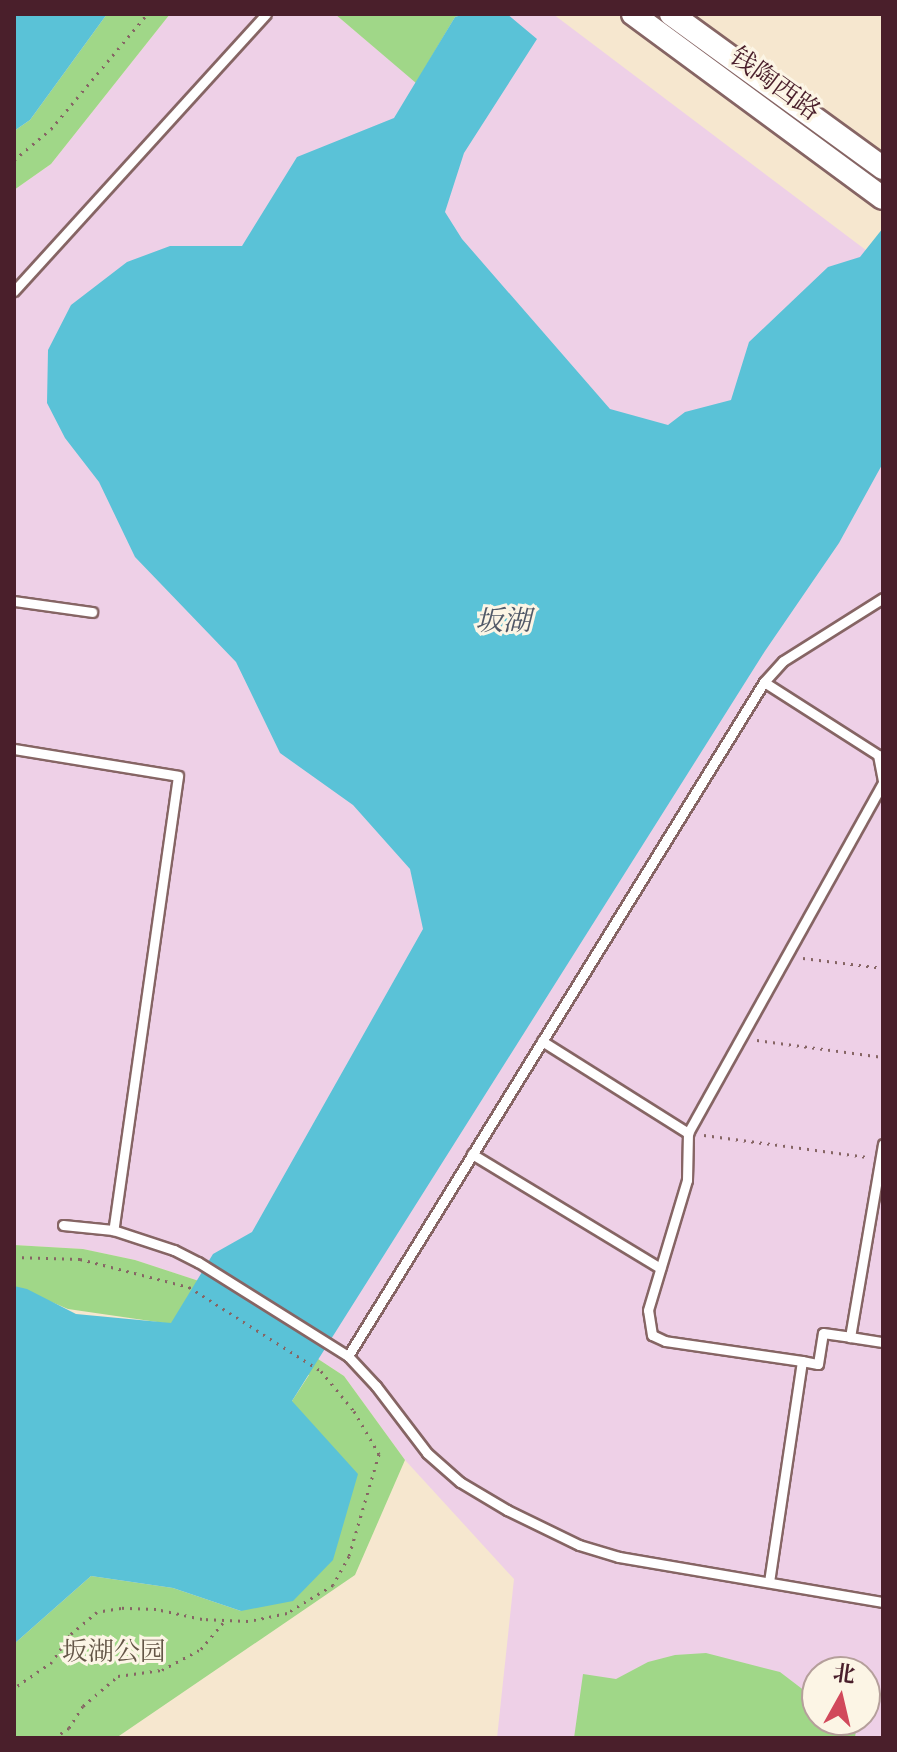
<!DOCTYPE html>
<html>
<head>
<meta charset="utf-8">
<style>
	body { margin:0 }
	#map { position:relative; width:897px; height:1752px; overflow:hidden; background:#f6e7cf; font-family:Cardo,"Noto Serif SC",serif }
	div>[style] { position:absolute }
	.built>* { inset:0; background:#eed0e7 }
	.green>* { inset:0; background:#a0d788 }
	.water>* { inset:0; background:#5ac2d7 }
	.path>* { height:3px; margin-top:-1.5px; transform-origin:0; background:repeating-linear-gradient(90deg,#866564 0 2px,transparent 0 8px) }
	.roads { filter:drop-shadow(2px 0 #866564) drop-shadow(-2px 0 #866564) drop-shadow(0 2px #866564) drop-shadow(0 -2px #866564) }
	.service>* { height:9px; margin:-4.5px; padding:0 4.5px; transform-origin:4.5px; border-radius:4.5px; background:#fff }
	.tertiary>* { height:22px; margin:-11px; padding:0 11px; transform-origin:11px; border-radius:11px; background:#fff }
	span { translate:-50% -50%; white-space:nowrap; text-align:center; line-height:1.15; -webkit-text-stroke:6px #fcf5e5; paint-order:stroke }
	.street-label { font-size:26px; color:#4a1f2b }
	.park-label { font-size:26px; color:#645647 }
	.water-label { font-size:28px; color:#505867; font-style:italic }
	.frame { position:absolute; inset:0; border:16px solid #4a1f2b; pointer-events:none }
	.north { position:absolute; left:801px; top:1656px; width:80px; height:80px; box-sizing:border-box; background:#fcf5e5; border:2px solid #b59f9b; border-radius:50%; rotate:8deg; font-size:22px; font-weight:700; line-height:32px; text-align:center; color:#4a1f2b }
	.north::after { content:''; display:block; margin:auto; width:28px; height:36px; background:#d1495b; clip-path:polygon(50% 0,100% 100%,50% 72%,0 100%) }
</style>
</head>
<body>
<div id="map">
	<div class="built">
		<i style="clip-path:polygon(evenodd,170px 14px,335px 14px,416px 82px,455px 17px,465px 14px,553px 14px,883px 263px,883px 1738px,497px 1738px,514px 1579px,405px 1460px,344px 1376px,199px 1281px,135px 1260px,83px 1249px,14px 1245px,14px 190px,51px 164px,170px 14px,817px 1672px,865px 1672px,865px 1720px,817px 1720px,817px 1672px)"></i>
	</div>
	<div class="green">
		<i style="clip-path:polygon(107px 14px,170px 14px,51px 164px,14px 190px,14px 131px,30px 120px)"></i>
		<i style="clip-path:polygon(335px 14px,465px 14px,455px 17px,416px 83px)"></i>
		<i style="clip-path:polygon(14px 1245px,83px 1249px,135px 1260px,199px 1281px,344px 1376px,405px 1460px,355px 1575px,116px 1738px,14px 1738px,14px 1644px,91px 1576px,173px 1588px,241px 1611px,292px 1401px,309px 1375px,171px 1324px,68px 1309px,14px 1286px)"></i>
		<i style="clip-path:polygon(706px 1653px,780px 1672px,814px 1698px,817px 1720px,857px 1720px,855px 1738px,574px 1738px,583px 1674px,616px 1679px,648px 1662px,675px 1655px)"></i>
	</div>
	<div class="water">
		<i style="clip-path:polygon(14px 14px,107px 14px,30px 120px,14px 131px)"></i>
		<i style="clip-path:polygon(465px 14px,507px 14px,537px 39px,464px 153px,445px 212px,462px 239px,610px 409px,668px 425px,685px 412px,731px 400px,749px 342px,828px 267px,860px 257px,883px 228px,883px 463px,839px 543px,765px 651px,292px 1401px,358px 1474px,333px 1560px,293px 1601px,241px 1611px,173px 1588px,91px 1576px,14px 1644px,14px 1286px,27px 1289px,76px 1314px,171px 1323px,213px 1254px,252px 1232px,423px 929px,410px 869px,353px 805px,280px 753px,236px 662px,135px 557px,99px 482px,65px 438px,47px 403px,48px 350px,71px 305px,127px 262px,170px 246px,242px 246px,297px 157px,394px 118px,455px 17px)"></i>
	</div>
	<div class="path">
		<i style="left:14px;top:160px;width:48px;rotate:-40deg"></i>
		<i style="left:51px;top:129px;width:150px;rotate:-50.1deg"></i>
		<i style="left:803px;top:958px;width:81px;rotate:7.1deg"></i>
		<i style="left:757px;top:1040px;width:127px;rotate:7.7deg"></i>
		<i style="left:704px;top:1135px;width:163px;rotate:7.7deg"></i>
		<i style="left:14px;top:1257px;width:66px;rotate:1.7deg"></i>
		<i style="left:80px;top:1259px;width:113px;rotate:14.4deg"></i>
		<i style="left:189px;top:1287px;width:156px;rotate:32.5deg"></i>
		<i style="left:321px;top:1371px;width:52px;rotate:50.5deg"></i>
		<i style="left:354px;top:1411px;width:50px;rotate:59.8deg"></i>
		<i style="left:379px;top:1454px;width:106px;rotate:106.4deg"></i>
		<i style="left:349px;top:1556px;width:33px;rotate:119deg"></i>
		<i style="left:333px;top:1585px;width:54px;rotate:148.7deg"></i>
		<i style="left:287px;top:1613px;width:40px;rotate:168deg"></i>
		<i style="left:248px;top:1621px;width:46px;rotate:-177.5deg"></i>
		<i style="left:202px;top:1619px;width:47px;rotate:-167.7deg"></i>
		<i style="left:156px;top:1609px;width:35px;rotate:-178deg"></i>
		<i style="left:121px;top:1608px;width:24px;rotate:171deg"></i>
		<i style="left:97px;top:1612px;width:35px;rotate:140deg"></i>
		<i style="left:70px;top:1635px;width:32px;rotate:124deg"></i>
		<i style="left:52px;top:1662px;width:46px;rotate:145.6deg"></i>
		<i style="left:54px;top:1738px;width:18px;rotate:-34deg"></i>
		<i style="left:69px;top:1728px;width:26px;rotate:-58deg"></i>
		<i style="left:83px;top:1706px;width:46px;rotate:-40.6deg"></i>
		<i style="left:118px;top:1676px;width:44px;rotate:-7.8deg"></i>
		<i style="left:162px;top:1670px;width:44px;rotate:-28.3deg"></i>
		<i style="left:201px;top:1649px;width:38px;rotate:-50deg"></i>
	</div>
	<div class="roads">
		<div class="service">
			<i style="left:14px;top:291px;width:374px;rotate:-47.7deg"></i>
			<i style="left:14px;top:601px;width:79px;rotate:8deg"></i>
			<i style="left:764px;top:682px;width:135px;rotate:32.6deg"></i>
			<i style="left:878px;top:755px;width:26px;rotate:79deg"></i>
			<i style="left:14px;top:749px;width:166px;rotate:9.3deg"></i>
			<i style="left:178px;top:776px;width:459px;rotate:98.1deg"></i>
			<i style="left:542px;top:1041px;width:173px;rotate:32.2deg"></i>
			<i style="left:883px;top:1144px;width:196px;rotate:99.7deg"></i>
			<i style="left:850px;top:1337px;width:33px;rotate:9deg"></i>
			<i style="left:472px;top:1154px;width:220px;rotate:31.2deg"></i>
			<i style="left:63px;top:1225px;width:50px;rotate:5.7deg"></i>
			<i style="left:113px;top:1230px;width:64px;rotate:18.2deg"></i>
			<i style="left:174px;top:1250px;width:27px;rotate:27deg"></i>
			<i style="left:198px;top:1262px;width:177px;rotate:32.1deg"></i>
			<i style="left:348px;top:1356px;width:41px;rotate:47deg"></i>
			<i style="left:376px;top:1386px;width:84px;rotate:52.7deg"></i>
			<i style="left:427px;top:1453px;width:44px;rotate:41.3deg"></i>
			<i style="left:460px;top:1482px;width:55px;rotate:30.8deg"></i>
			<i style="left:507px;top:1510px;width:80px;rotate:25.9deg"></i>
			<i style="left:579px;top:1545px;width:42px;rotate:16.7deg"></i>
			<i style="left:619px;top:1557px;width:268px;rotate:9.7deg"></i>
			<i style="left:348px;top:1356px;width:792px;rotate:-58.32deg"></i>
			<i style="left:764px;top:682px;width:28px;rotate:-48deg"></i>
			<i style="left:783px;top:661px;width:118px;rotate:-32.2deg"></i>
			<i style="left:802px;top:1361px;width:138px;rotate:-171.7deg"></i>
			<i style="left:665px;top:1341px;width:14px;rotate:-155deg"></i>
			<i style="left:652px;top:1335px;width:25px;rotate:-99deg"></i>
			<i style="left:648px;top:1310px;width:136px;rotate:-73.3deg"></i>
			<i style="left:687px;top:1180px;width:47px;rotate:-88.8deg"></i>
			<i style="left:688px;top:1133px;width:401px;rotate:-60.9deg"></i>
			<i style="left:769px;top:1582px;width:223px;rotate:-81.5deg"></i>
			<i style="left:802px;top:1361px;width:16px;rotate:11deg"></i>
			<i style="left:818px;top:1364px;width:31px;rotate:-81deg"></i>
			<i style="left:823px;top:1333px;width:27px;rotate:8deg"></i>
		</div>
		<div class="tertiary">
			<i style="left:633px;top:14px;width:310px;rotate:36.4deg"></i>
			<i style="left:671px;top:14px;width:262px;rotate:36deg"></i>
		</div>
	</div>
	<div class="street-label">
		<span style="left:775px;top:84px;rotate:36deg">钱陶西路</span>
	</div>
	<div class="park-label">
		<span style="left:114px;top:1652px">坂湖公园</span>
	</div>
	<div class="water-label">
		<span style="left:503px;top:621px">坂湖</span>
	</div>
	<div class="frame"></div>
	<div class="north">北</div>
</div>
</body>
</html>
